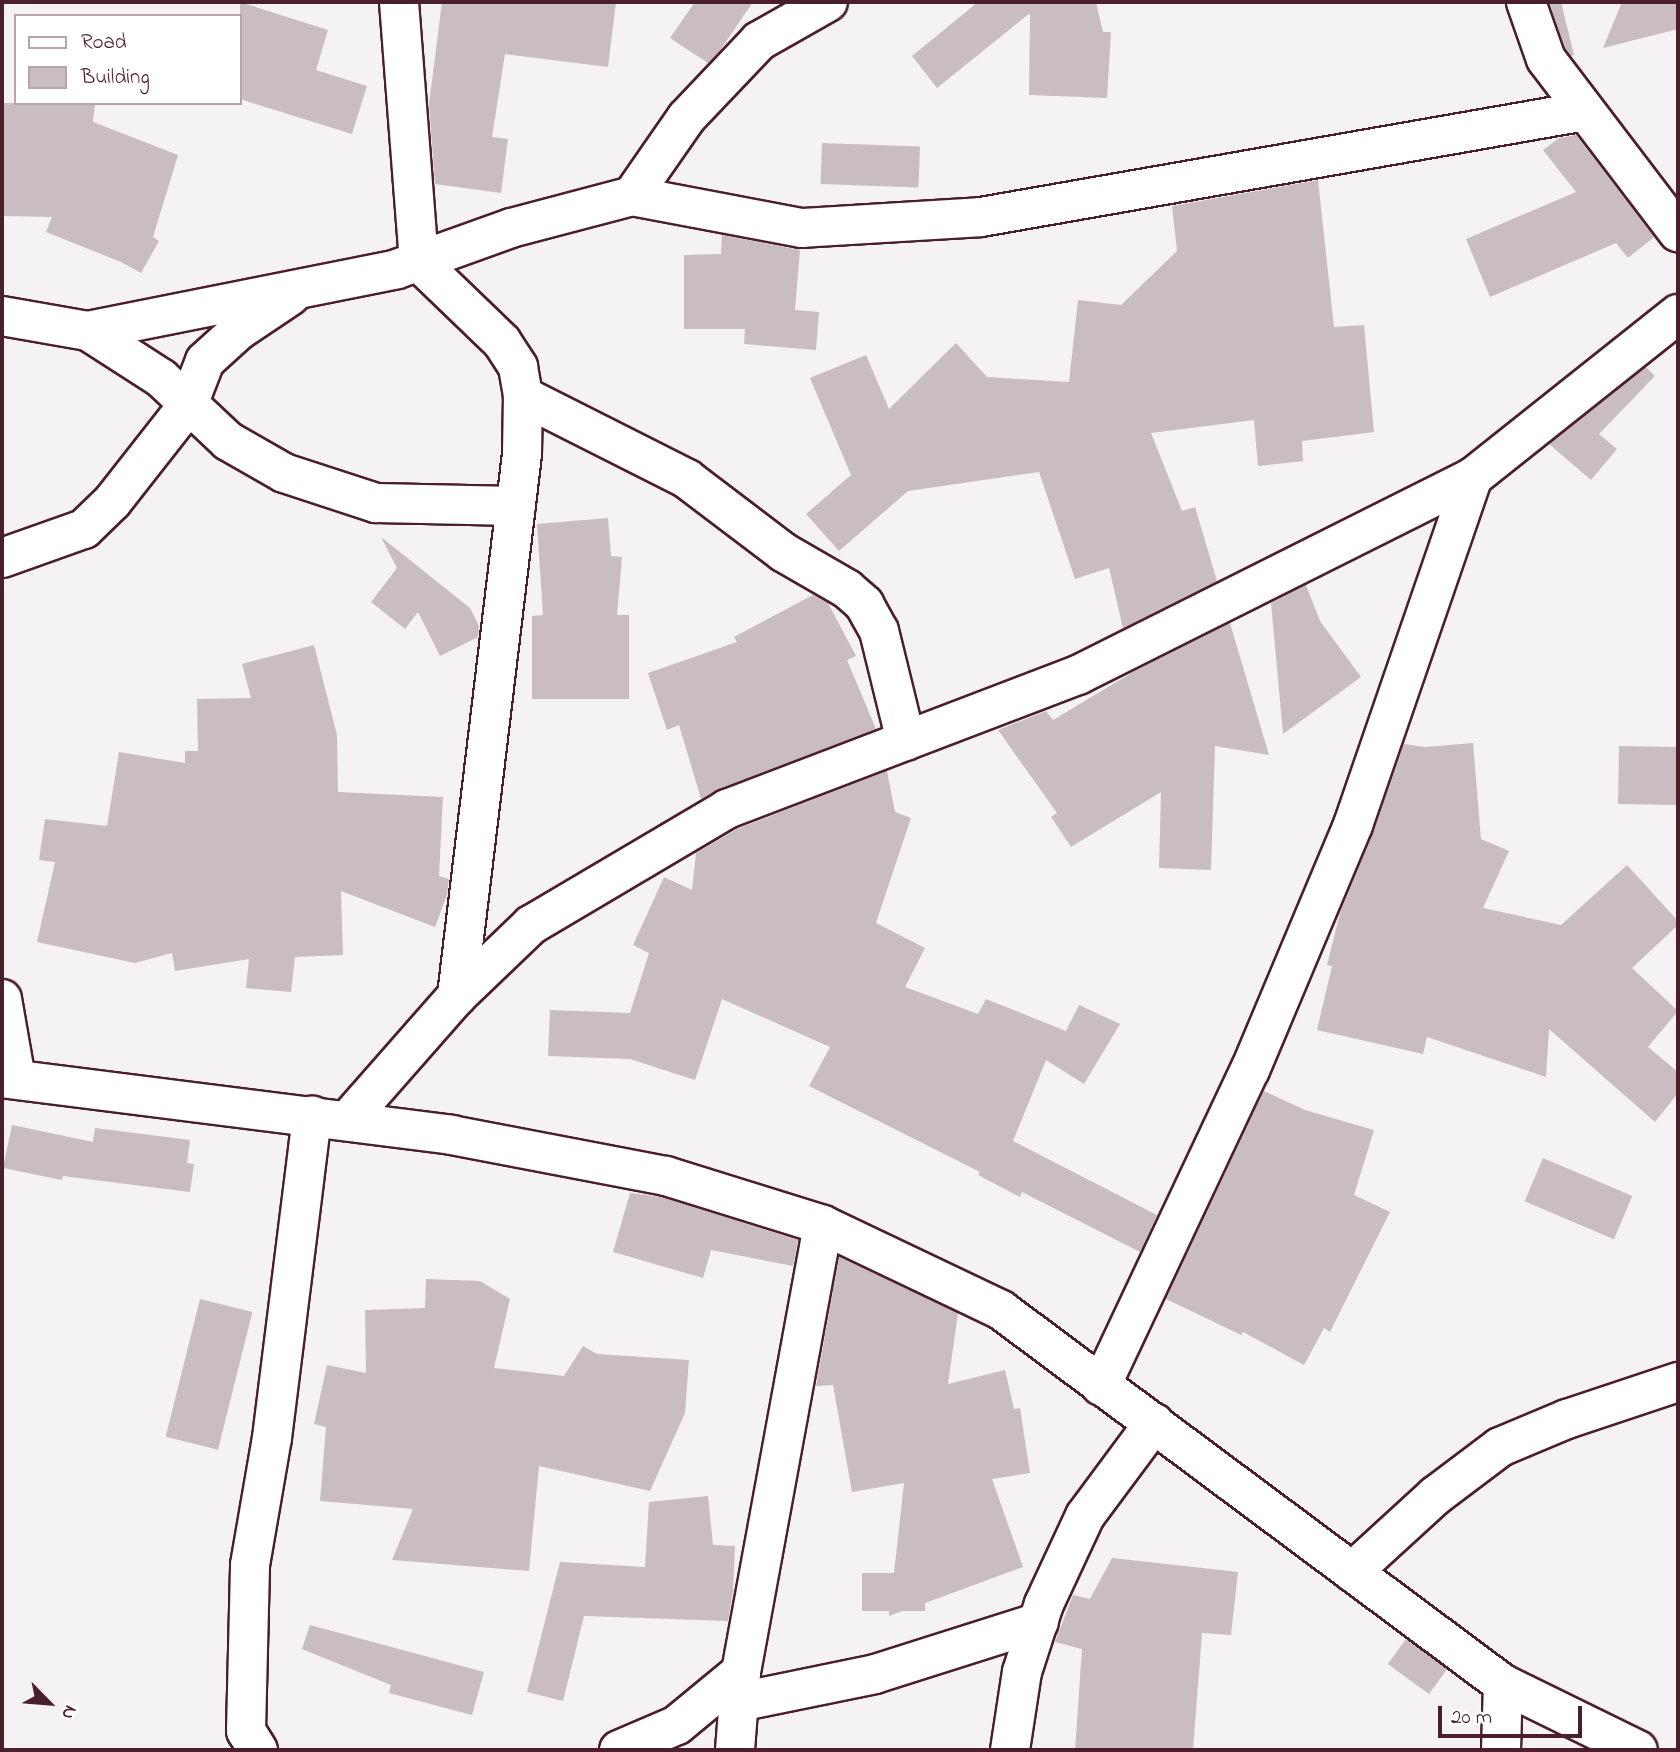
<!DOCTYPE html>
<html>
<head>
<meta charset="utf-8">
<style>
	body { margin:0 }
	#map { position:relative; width:1680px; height:1752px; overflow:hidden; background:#f4f2f2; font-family:"Indie Flower",sans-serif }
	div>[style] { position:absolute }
	.building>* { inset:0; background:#cabdc1; transform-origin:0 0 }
	.roads { filter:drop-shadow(2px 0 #4a1f2b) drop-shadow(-2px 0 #4a1f2b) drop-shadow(0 2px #4a1f2b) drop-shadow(0 -2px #4a1f2b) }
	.minor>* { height:38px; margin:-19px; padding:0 19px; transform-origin:19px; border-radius:19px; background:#fff }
	.secondary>* { height:38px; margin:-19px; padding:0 19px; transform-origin:19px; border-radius:19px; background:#fff }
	span { translate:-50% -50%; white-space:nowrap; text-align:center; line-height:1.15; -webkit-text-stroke:5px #fff; paint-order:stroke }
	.frame { position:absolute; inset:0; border:4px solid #4a1f2b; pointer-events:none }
	.legend { position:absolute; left:14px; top:14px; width:228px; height:91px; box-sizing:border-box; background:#fff; border:2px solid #b7a5aa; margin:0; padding:9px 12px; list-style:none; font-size:21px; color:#4a1f2b }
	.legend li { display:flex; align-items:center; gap:14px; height:35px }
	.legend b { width:35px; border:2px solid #b7a5aa }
	.north { position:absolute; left:14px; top:1668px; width:70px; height:70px; -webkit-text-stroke:5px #fff; paint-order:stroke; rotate:115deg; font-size:19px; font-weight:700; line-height:28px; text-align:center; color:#4a1f2b }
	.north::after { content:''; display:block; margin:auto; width:24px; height:32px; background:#4a1f2b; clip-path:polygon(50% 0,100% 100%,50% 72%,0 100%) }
	.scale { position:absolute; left:1438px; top:1706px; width:144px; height:32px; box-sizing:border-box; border:4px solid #4a1f2b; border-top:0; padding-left:9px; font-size:21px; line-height:24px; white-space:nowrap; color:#4a1f2b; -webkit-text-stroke:5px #fff; paint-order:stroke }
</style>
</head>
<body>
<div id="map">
	<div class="building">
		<i style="clip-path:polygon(240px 2px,328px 30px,316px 70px,367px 86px,352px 134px,240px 99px)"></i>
		<i style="clip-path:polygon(442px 2px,616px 2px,608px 67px,505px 54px,492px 137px,508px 139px,501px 193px,435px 184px,429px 104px)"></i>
		<i style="clip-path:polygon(695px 2px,753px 2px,721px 49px,708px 63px,670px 38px)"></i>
		<i style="clip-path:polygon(978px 2px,1096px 2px,1103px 32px,1111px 32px,1107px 98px,1029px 95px,1030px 13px,937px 88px,912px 56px)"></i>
		<i style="clip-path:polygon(1549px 2px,1561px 2px,1574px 55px,1571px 56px,1565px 48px)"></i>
		<i style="clip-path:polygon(1622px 2px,1678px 2px,1678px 29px,1603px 48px)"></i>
		<i style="clip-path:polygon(2px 103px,95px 103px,93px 122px,178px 155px,153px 237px,159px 241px,141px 273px,121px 262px,46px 232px,52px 217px,2px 216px)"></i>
		<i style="clip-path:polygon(1576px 135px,1654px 237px,1628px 258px,1616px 243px,1490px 297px,1466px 239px,1576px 192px,1543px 150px,1559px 138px)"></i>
		<i style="left:822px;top:143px;width:98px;height:41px;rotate:2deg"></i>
		<i style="clip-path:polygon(1318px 180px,1334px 327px,1364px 325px,1374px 432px,1302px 441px,1303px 461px,1258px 466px,1254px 420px,1151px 433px,1182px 511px,1195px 507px,1217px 581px,1123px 628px,1109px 568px,1075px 579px,1039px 472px,908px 491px,839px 551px,806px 514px,851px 475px,810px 378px,866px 355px,889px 409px,956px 343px,987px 377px,1069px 382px,1078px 300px,1121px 305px,1177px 251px,1172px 206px)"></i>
		<i style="clip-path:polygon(722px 235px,800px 250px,795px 310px,819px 312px,816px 350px,744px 344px,745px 329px,684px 329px,684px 255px,721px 254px)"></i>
		<i style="clip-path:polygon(1646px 367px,1655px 376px,1599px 434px,1617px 449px,1591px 480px,1549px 444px)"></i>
		<i style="clip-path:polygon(608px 518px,611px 556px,622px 557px,617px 615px,629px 615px,629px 699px,532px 699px,532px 616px,543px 615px,537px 524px)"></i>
		<i style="clip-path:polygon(381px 537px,470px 608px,479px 626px,478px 637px,440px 656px,418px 612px,405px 629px,371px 602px,397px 568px)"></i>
		<i style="clip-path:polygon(1306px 585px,1320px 621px,1361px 677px,1283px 734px,1271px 603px)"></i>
		<i style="clip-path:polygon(813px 595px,828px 603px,856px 656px,847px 660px,876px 729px,719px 789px,701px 799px,679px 725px,667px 730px,648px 673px,737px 642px,734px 637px)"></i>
		<i style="clip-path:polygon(1230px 623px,1269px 755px,1215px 746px,1211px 870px,1159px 868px,1161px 792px,1071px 847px,1051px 817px,1057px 813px,998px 730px,1046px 711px,1053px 720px,1133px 672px)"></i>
		<i style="clip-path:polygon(314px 645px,337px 735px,338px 792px,443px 797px,439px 876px,449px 879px,447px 895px,435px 927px,341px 891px,343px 955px,295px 957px,291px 992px,246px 988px,249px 959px,175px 971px,172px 953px,135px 963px,37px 942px,55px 862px,39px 860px,45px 819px,107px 826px,119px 752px,185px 763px,185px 751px,198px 751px,197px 699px,251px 698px,242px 664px)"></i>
		<i style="clip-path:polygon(1473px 743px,1481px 839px,1509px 851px,1483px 908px,1561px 925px,1627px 865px,1678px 921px,1678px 925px,1632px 968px,1678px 1011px,1648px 1047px,1678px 1072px,1678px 1093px,1655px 1122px,1549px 1029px,1546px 1077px,1427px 1037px,1423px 1054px,1317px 1030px,1332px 966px,1327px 965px,1340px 913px,1373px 833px,1404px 744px,1425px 747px)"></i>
		<i style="left:1619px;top:746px;width:59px;height:58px;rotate:1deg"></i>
		<i style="clip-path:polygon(887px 771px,895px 812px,911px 818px,876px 923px,925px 948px,905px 987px,978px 1014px,986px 999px,1066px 1031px,1079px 1005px,1120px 1024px,1084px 1084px,1046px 1060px,1013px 1141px,1157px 1215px,1140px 1252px,1022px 1192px,1020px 1197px,978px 1175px,980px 1172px,809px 1086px,830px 1047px,722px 999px,695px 1080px,630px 1059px,548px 1056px,550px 1010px,630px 1013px,649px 953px,633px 945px,664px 877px,692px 890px,696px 853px,737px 829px)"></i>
		<i style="clip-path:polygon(1264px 1091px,1305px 1110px,1374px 1130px,1354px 1195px,1390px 1212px,1330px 1332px,1324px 1328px,1304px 1365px,1243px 1332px,1241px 1335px,1166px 1299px)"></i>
		<i style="clip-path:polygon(12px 1125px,93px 1142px,95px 1128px,190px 1140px,187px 1163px,194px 1164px,190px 1192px,63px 1176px,62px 1180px,3px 1168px)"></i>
		<i style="left:1543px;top:1158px;width:97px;height:47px;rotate:23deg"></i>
		<i style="clip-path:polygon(630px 1193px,661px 1197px,798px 1240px,793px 1266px,711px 1250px,703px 1278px,613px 1252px)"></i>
		<i style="clip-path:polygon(839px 1257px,958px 1313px,948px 1384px,1005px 1370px,1014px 1409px,1020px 1408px,1030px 1473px,992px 1479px,1023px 1567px,925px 1603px,925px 1611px,902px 1611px,889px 1616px,889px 1611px,862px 1611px,862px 1573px,894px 1573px,904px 1483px,852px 1492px,833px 1385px,816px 1386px)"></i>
		<i style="clip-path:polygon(426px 1279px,480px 1281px,510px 1299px,494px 1368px,564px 1376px,583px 1346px,597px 1354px,689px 1360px,685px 1413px,650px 1491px,539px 1466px,529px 1571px,392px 1560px,413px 1509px,320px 1501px,326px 1427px,314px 1424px,327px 1365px,366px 1373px,365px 1310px,425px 1308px)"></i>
		<i style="left:200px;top:1299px;width:54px;height:142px;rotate:14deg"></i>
		<i style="clip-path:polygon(708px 1496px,713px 1545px,735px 1546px,733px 1592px,728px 1621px,584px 1616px,563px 1701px,527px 1692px,560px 1562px,645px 1567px,649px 1502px)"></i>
		<i style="clip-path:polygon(1112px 1558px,1238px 1572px,1231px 1635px,1202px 1633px,1193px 1750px,1075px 1750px,1082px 1649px,1055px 1642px,1073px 1595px,1090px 1599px)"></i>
		<i style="clip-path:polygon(310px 1625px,484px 1672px,472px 1715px,389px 1693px,391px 1685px,302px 1649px)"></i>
		<i style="left:1406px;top:1639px;width:51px;height:31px;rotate:36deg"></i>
	</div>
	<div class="roads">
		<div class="minor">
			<i style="left:399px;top:2px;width:261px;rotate:85.6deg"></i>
			<i style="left:419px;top:262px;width:115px;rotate:43.9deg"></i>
			<i style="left:502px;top:342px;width:30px;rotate:57deg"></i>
			<i style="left:518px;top:367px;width:29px;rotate:80deg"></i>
			<i style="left:523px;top:396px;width:58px;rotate:91deg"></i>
			<i style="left:522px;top:454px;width:546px;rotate:96.84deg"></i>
			<i style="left:1526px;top:2px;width:60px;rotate:70.7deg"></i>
			<i style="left:1546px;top:59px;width:218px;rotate:52.7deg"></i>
			<i style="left:632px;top:196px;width:96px;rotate:-55.2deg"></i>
			<i style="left:687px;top:117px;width:105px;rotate:-46.5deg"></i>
			<i style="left:759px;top:41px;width:79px;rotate:-29.5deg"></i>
			<i style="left:2px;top:316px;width:87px;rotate:9.9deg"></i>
			<i style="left:88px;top:331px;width:87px;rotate:32.8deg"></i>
			<i style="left:161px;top:378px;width:92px;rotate:43.2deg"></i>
			<i style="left:228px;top:441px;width:64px;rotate:29.7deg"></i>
			<i style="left:284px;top:473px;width:97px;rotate:18.1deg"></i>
			<i style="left:376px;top:503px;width:140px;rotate:1.2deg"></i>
			<i style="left:88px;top:331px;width:315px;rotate:-11.3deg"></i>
			<i style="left:397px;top:269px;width:121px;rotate:-19.8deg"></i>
			<i style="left:511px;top:228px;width:125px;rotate:-14.8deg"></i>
			<i style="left:632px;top:196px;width:173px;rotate:10.7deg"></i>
			<i style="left:802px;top:228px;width:179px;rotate:-3.5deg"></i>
			<i style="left:981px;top:217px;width:613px;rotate:-9.95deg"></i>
			<i style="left:523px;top:396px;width:184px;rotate:26.8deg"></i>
			<i style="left:687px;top:479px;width:121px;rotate:37.2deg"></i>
			<i style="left:783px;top:552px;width:74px;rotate:30deg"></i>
			<i style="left:847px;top:589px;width:23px;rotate:41deg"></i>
			<i style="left:864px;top:604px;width:31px;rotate:61deg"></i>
			<i style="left:879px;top:631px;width:113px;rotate:76.2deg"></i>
			<i style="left:2px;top:558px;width:87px;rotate:-19.5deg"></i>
			<i style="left:84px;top:529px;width:39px;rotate:-44deg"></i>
			<i style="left:112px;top:502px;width:123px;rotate:-51.9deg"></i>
			<i style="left:188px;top:405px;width:47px;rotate:-68.9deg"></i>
			<i style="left:205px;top:361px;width:45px;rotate:-42.3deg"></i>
			<i style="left:238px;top:331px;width:63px;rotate:-33.9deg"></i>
			<i style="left:2px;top:999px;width:81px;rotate:80.1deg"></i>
			<i style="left:347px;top:1121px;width:167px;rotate:-48.7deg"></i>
			<i style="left:457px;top:996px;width:103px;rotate:-43.8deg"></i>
			<i style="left:531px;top:925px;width:228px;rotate:-30.6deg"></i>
			<i style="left:727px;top:809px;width:376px;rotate:-20.9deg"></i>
			<i style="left:1078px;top:675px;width:442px;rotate:-26.6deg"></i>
			<i style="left:1473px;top:477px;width:262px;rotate:-38.5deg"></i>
			<i style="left:1101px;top:1386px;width:349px;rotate:-64.8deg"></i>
			<i style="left:1250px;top:1070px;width:266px;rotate:-67.2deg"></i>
			<i style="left:1353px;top:825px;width:368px;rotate:-71deg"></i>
			<i style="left:1352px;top:1572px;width:113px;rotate:-42.5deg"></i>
			<i style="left:1435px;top:1496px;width:81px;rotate:-37deg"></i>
			<i style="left:1500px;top:1447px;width:73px;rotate:-22.7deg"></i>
			<i style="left:1567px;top:1419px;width:117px;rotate:-18.4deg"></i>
			<i style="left:739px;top:1702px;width:139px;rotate:-11.6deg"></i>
			<i style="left:875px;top:1674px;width:172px;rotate:-17.6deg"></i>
			<i style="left:258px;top:1750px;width:22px;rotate:-122deg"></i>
			<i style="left:246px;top:1731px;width:166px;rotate:-88.6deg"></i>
			<i style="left:250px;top:1565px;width:129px;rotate:-80.2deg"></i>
			<i style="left:272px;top:1438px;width:325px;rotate:-82.9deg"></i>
			<i style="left:619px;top:1750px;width:63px;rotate:-23.3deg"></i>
			<i style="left:677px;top:1725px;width:83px;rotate:-39.6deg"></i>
			<i style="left:735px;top:1750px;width:78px;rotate:-85.6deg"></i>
			<i style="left:741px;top:1672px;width:454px;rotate:-79.6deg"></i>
			<i style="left:1010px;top:1750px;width:79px;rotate:-81.3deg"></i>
			<i style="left:1022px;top:1672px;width:71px;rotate:-72.1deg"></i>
			<i style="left:1044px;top:1604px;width:97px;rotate:-65deg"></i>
			<i style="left:1085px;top:1516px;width:116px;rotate:-53.4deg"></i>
			<i style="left:1501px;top:1750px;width:66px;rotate:-88.3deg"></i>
		</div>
		<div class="secondary">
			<i style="left:2px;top:1078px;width:453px;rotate:7.2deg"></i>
			<i style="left:451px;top:1135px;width:219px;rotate:10.8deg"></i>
			<i style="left:666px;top:1176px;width:164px;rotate:17.3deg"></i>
			<i style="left:823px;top:1225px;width:197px;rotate:25.5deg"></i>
			<i style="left:1001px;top:1310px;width:626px;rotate:36.69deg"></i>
			<i style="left:1503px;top:1684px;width:150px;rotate:26.1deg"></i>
		</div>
	</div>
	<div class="frame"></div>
	<ul class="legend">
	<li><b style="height:9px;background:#fff"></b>Road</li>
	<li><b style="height:19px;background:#cabdc1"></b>Building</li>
	</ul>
	<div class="north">N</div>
	<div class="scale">20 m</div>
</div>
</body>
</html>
